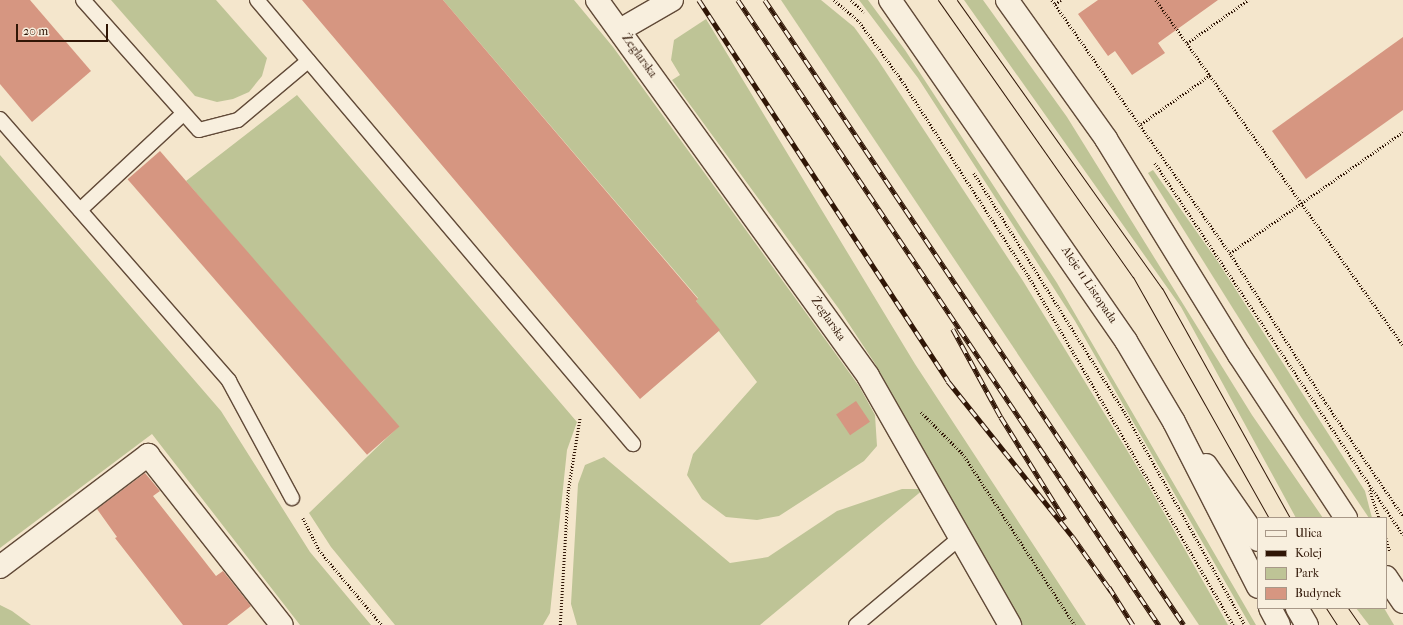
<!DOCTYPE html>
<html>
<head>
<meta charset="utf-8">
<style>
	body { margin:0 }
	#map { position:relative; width:1403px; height:625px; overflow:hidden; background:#f4e6cc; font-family:"IM FELL French Canon",serif }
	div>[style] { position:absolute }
	.green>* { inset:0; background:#bec496 }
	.building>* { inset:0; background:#d69681; transform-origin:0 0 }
	.path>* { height:2.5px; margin-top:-1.25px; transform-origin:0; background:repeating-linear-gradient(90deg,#301606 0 1px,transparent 0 3px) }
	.roads { filter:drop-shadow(1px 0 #614a38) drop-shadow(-1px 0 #614a38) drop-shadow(0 1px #614a38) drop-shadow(0 -1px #614a38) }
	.lane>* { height:14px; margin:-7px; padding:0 7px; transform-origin:7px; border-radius:7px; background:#f8efde }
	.street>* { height:22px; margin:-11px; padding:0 11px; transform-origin:11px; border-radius:11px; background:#f8efde }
	.secondary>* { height:22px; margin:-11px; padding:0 11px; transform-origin:11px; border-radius:11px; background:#f8efde }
	.tram>* { height:1px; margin:-0.5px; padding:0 0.5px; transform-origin:0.5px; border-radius:0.5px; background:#301606 }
	.rail>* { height:4.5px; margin-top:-2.25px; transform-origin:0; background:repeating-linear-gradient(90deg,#f8efde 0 9px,#301606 0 18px); box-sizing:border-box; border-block:1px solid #301606 }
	span { translate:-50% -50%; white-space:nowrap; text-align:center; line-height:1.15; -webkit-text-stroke:3px #f8efde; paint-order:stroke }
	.street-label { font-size:12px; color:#301606 }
	.legend { position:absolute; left:1257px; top:517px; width:130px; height:92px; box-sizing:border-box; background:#f8efde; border:1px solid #a89888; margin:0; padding:5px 7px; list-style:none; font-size:12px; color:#301606 }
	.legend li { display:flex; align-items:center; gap:8px; height:20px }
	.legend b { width:20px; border:1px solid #a89888 }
	.scale { position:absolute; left:16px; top:24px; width:92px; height:18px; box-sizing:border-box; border:2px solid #301606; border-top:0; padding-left:5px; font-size:12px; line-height:14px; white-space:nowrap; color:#301606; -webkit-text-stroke:3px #f8efde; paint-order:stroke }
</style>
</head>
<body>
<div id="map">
	<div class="green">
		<i style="clip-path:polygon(111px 0,216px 0,267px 58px,262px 76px,249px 92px,233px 99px,217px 102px,195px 96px)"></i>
		<i style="clip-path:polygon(443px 0,574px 0,613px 47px,859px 386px,875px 415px,877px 446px,864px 461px,779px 516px,757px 520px,726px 517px,702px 499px,687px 475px,693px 454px,757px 382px,696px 301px,698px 298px)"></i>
		<i style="clip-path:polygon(781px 0,821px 0,854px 27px,878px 60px,1023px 281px,1144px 478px,1228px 625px,1199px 625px)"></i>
		<i style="clip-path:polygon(859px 0,868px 0,905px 50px,1057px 283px,1256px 625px,1250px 625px,1075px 321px,918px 78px)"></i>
		<i style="clip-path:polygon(964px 0,983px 0,1067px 117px,1252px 415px,1323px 518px,1296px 518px,1181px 307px)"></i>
		<i style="clip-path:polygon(706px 19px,915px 364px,1086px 625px,1022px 625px,874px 362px,839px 309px,672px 80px,680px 75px,671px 60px,674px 40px)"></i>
		<i style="clip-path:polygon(297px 95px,577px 422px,567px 450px,550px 613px,543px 625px,395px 625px,331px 547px,309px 513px,397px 428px,186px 181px)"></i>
		<i style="clip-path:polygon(0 155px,221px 411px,310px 552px,371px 625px,300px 625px,152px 434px,0 548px)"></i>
		<i style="clip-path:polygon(1153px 170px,1218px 262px,1365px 491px,1372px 518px,1369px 518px,1301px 417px,1148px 173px)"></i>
		<i style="clip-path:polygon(604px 457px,730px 563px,768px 557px,837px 511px,902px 489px,924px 489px,760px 625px,577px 625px,571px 604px,578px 484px,585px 465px)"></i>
		<i style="clip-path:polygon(0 605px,12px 611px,31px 625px,0 625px)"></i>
		<i style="clip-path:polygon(1356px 608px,1384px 608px,1394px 625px,1369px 625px)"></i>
	</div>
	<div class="building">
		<i style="clip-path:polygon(0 0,30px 0,91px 71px,32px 122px,0 84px)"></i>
		<i style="clip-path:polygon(302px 0,443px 0,698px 299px,696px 301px,720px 330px,640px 399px)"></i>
		<i style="clip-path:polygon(1098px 0,1218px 0,1158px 43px,1165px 53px,1132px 75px,1115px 51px,1108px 56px,1078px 14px)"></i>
		<i style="clip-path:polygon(1403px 37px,1403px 110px,1306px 179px,1272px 131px)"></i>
		<i style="left:160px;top:151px;width:365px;height:43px;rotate:49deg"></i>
		<i style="left:856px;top:401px;width:25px;height:24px;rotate:56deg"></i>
		<i style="clip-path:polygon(145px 473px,160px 491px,153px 496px,202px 558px,216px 576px,223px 571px,251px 606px,227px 625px,183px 625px,115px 538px,117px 537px,97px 509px)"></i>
	</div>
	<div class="path">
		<i style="left:834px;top:0;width:31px;rotate:40deg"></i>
		<i style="left:858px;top:20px;width:73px;rotate:53.9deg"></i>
		<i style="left:901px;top:79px;width:234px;rotate:57.1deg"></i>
		<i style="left:1028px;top:275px;width:406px;rotate:59.6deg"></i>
		<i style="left:851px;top:0;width:18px;rotate:43deg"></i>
		<i style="left:1052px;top:0;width:309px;rotate:54.9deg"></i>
		<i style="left:1230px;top:253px;width:178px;rotate:57.4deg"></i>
		<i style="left:1326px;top:403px;width:137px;rotate:55.7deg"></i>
		<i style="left:1156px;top:0;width:424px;rotate:54.4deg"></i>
		<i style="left:1055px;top:4px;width:7px;rotate:-34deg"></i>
		<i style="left:1187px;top:43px;width:75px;rotate:-35.2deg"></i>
		<i style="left:1141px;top:124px;width:85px;rotate:-35.4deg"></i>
		<i style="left:1155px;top:163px;width:447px;rotate:56.3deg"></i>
		<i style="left:974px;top:173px;width:281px;rotate:57.8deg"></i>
		<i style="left:1124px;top:411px;width:246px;rotate:60.5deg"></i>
		<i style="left:1230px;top:253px;width:211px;rotate:-35deg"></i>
		<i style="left:921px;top:412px;width:59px;rotate:45deg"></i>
		<i style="left:963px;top:454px;width:204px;rotate:56.8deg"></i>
		<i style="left:1370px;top:490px;width:29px;rotate:72deg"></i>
		<i style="left:303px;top:518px;width:36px;rotate:63deg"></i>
		<i style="left:319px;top:550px;width:98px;rotate:50deg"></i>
		<i style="left:1386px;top:538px;width:14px;rotate:73deg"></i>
		<i style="left:560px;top:625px;width:134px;rotate:-86.6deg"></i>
		<i style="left:568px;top:491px;width:75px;rotate:-80.8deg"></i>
	</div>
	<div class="roads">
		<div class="lane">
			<i style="left:83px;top:0;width:174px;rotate:48.3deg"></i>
			<i style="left:199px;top:130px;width:40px;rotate:-14.4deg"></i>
			<i style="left:238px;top:120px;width:92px;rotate:-40.1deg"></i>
			<i style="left:257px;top:0;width:582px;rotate:49.74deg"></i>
			<i style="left:0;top:119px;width:348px;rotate:48.8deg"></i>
			<i style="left:229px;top:381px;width:133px;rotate:61.7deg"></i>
			<i style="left:80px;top:210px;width:139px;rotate:-43deg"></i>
			<i style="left:856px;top:625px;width:137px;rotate:-40deg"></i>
		</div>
		<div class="street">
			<i style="left:597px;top:0;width:463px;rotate:54.2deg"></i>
			<i style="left:868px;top:376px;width:287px;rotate:60.3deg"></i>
			<i style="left:620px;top:30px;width:60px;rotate:-30deg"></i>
			<i style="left:0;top:567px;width:186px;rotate:-37.1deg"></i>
			<i style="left:148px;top:455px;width:216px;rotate:51.8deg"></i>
		</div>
		<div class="secondary">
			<i style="left:890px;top:0;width:415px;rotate:55.3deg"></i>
			<i style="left:1126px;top:341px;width:94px;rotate:59.3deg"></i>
			<i style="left:1174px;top:422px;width:185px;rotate:63deg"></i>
			<i style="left:1007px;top:0;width:171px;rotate:54.5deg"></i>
			<i style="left:1106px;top:139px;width:254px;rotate:58.4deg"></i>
			<i style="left:1239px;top:355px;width:195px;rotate:56.7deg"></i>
			<i style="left:1206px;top:465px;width:91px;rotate:55.3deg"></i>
			<i style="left:1386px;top:577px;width:30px;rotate:56deg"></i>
			<i style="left:1270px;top:608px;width:19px;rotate:62deg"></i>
			<i style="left:1297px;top:608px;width:20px;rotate:60deg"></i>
		</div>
	</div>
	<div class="tram">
		<i style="left:938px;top:0;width:339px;rotate:54.9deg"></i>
		<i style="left:1133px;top:277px;width:277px;rotate:60.6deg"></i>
		<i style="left:957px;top:0;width:354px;rotate:54.6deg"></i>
		<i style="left:1162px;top:288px;width:263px;rotate:60.9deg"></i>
		<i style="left:1326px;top:608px;width:20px;rotate:57deg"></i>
		<i style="left:1348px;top:608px;width:21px;rotate:55deg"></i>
	</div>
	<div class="rail">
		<i style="left:699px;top:0;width:455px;rotate:56.8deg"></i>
		<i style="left:948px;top:381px;width:200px;rotate:51.3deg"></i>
		<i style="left:1073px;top:537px;width:67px;rotate:54.7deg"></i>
		<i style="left:738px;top:0;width:754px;rotate:56.04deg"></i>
		<i style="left:765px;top:0;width:752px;rotate:56.16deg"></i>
		<i style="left:953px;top:329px;width:100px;rotate:61.4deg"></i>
		<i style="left:1001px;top:417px;width:121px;rotate:58.1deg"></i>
		<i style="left:1109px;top:587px;width:45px;rotate:57.7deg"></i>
	</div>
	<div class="street-label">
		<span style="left:639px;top:56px;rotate:54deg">Żeglarska</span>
		<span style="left:1089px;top:285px;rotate:56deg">Aleje 11 Listopada</span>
		<span style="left:828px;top:319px;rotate:55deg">Żeglarska</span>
	</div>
	<ul class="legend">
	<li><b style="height:5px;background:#f8efde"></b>Ulica</li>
	<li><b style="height:5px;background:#301606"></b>Kolej</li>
	<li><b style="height:11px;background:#bec496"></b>Park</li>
	<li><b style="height:11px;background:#d69681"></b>Budynek</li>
	</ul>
	<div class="scale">20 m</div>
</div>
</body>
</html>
